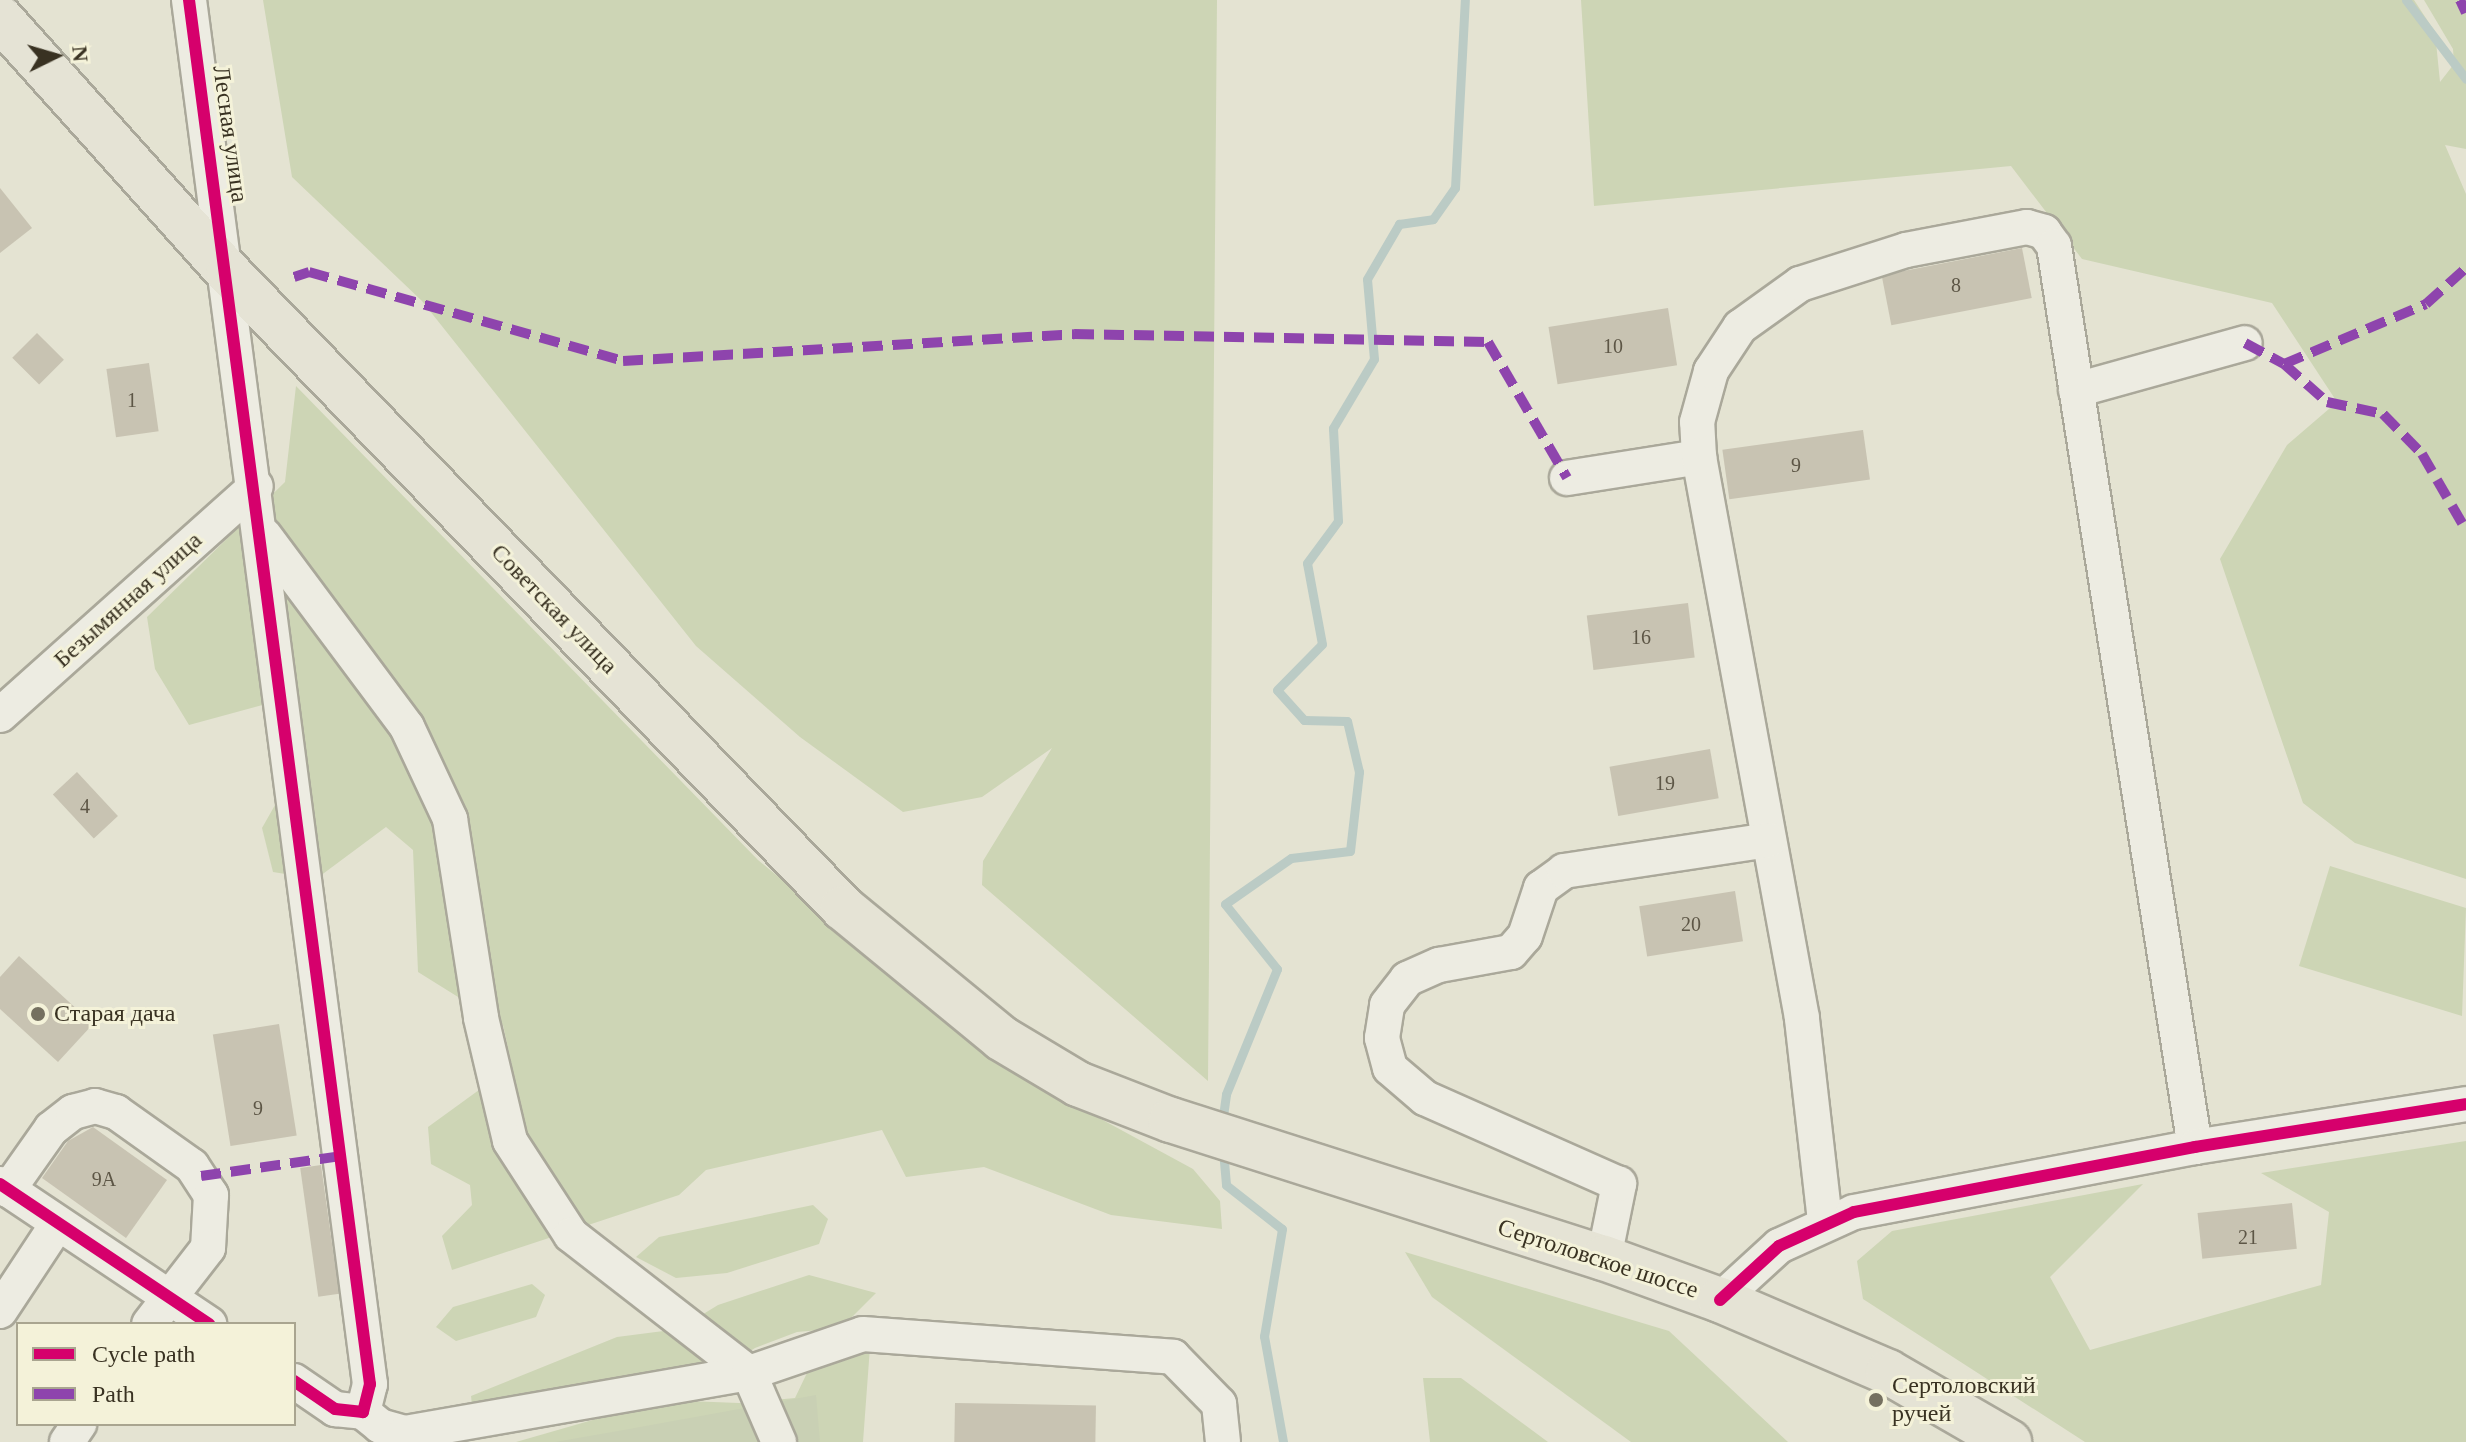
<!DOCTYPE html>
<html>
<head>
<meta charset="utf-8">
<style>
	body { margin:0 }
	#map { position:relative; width:2466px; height:1442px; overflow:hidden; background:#e4e3d2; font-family:"Times New Roman",serif }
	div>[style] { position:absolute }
	.green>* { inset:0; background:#cdd5b5 }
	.cemetery>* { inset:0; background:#c9d0b4 }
	.stream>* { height:9px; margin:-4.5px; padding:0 4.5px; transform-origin:4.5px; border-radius:4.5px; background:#bbcbc5 }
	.building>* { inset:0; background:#c8c3b2; transform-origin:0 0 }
	.roads { filter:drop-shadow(2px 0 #aaa89a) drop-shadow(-2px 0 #aaa89a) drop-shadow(0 2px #aaa89a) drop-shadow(0 -2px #aaa89a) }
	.minor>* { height:34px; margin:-17px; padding:0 17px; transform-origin:17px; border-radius:17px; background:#edece2 }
	.major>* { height:44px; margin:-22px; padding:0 22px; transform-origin:22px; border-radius:22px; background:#e5e3d5 }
	.quiet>* { height:10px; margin-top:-5px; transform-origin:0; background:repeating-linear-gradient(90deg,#8e44ad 0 20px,transparent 0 30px) }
	.cycleway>* { height:12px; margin:-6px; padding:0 6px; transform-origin:6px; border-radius:6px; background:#d6006c }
	.dots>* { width:22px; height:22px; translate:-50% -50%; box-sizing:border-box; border:4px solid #f4f2d9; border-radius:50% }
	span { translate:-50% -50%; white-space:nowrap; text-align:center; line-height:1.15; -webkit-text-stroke:6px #f4f2d9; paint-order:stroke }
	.number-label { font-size:20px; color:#5d5646 }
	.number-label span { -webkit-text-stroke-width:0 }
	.street-label { font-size:24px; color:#393222 }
	.poi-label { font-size:24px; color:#393222 }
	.left { translate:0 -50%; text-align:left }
	.legend { position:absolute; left:16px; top:1322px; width:280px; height:104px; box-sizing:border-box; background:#f4f2d9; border:2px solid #a9a590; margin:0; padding:10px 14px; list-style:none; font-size:24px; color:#393222 }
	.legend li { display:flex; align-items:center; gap:16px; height:40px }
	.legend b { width:40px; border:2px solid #a9a590 }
	.north { position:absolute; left:16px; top:16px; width:80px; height:80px; -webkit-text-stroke:6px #f4f2d9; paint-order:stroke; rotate:85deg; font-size:22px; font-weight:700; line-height:32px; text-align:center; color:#393222 }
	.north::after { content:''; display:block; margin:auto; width:28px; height:36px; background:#393222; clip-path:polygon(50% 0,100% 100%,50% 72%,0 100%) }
</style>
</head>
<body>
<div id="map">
	<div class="green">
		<i style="clip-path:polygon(263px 0,1217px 0,1208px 1081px,982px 885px,983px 861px,1052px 748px,982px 797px,903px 812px,800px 737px,696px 646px,422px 301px,292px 177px)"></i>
		<i style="clip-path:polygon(1581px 0,2414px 0,2435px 32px,2440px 82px,2454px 64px,2453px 49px,2424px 0,2466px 0,2466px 149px,2445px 145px,2466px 194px,2466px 879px,2355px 843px,2303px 803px,2220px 559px,2287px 445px,2337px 402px,2272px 303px,2082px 259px,2011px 166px,1594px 206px)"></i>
		<i style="clip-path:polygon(296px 386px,758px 860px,1018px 1074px,1193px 1169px,1220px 1201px,1222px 1229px,1111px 1215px,984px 1167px,906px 1177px,882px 1130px,706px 1170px,679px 1195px,452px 1270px,442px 1236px,472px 1205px,470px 1185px,431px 1164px,428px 1127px,512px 1066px,503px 1025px,418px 972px,413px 850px,386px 827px,316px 879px,273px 872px,262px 828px,300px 761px,270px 703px,189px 725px,155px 669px,147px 617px,285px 482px)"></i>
		<i style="clip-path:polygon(2330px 866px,2466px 908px,2462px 1016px,2299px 966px)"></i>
		<i style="clip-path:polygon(2466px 1141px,2466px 1442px,2085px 1442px,1863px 1299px,1857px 1261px,1892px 1231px,2143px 1184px,2050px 1277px,2090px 1350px,2321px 1285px,2329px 1212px,2261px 1173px)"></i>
		<i style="clip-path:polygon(813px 1205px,828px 1219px,819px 1244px,727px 1273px,676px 1278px,636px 1257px,659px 1237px)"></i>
		<i style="clip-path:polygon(1405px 1252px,1669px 1331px,1788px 1442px,1631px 1442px,1432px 1297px)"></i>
		<i style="clip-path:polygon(809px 1275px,876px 1293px,841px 1328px,797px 1332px,755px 1348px,707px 1379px,473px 1414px,471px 1396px,617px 1337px,679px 1329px,718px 1305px)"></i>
		<i style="clip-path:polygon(532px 1284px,545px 1295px,536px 1317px,456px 1341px,436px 1327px,453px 1307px)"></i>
		<i style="clip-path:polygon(870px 1347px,863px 1442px,516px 1442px,662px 1400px,739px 1403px,795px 1398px,817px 1352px)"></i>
		<i style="clip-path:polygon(1423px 1378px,1461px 1378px,1548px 1442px,1430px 1442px)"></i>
	</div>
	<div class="cemetery">
		<i style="clip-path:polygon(816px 1395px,820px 1442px,555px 1442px,618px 1431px)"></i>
	</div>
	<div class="stream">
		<i style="left:2406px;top:0;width:99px;rotate:52.8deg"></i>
		<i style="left:1222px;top:1123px;width:29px;rotate:-82deg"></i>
		<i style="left:1226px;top:1094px;width:135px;rotate:-67.8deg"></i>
		<i style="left:1277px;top:969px;width:83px;rotate:-128.7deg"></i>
		<i style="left:1225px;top:904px;width:80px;rotate:-34.9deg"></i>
		<i style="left:1291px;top:858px;width:59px;rotate:-6.8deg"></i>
		<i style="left:1350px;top:851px;width:80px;rotate:-83.5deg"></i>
		<i style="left:1359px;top:772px;width:52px;rotate:-103.2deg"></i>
		<i style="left:1347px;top:721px;width:43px;rotate:-178.7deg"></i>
		<i style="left:1304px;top:720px;width:40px;rotate:-132deg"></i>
		<i style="left:1277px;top:690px;width:64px;rotate:-45.6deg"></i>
		<i style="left:1322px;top:644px;width:82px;rotate:-100.5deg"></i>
		<i style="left:1307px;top:563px;width:52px;rotate:-53.6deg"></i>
		<i style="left:1338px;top:521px;width:93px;rotate:-93.1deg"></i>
		<i style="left:1333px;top:428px;width:80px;rotate:-59.3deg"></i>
		<i style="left:1374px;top:359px;width:80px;rotate:-95deg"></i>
		<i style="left:1367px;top:279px;width:64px;rotate:-59.8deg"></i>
		<i style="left:1399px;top:224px;width:34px;rotate:-8deg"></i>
		<i style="left:1433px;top:219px;width:38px;rotate:-55deg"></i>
		<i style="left:1455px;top:188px;width:188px;rotate:-87deg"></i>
		<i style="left:1223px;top:1150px;width:35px;rotate:85deg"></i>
		<i style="left:1226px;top:1185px;width:71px;rotate:38.2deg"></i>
		<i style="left:1282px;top:1229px;width:109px;rotate:99.5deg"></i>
		<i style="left:1264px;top:1336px;width:108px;rotate:79.8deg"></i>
	</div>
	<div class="building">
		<i style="clip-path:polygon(0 188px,32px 228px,0 253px)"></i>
		<i style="left:2022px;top:248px;width:51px;height:143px;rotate:79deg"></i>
		<i style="left:1668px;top:308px;width:58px;height:121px;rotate:81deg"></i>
		<i style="left:37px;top:333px;width:38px;height:35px;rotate:45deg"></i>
		<i style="left:149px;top:363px;width:69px;height:43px;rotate:82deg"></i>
		<i style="left:1863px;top:430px;width:50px;height:142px;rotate:82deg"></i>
		<i style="left:1688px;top:603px;width:55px;height:102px;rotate:83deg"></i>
		<i style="left:1710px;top:749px;width:50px;height:102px;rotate:80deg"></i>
		<i style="left:77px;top:772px;width:60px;height:33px;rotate:47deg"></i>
		<i style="left:1735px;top:891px;width:51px;height:97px;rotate:81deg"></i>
		<i style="clip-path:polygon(19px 956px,93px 1024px,58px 1062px,0 1009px,0 977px)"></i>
		<i style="left:279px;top:1024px;width:113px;height:67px;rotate:81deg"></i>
		<i style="clip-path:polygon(93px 1127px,167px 1180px,126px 1238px,42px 1178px,68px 1141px)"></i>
		<i style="left:321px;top:1165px;width:130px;height:21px;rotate:82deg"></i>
		<i style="left:2292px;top:1203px;width:46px;height:95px;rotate:84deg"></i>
		<i style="left:955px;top:1403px;width:141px;height:39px;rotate:1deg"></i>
	</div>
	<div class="roads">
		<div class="minor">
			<i style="left:189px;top:0;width:1396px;rotate:82.55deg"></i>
			<i style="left:370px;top:1384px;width:29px;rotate:104deg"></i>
			<i style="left:2076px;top:390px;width:175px;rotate:-15.5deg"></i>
			<i style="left:1567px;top:478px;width:134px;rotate:-9deg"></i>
			<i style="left:264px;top:535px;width:239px;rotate:53.3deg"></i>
			<i style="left:407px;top:727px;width:102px;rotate:64.9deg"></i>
			<i style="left:450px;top:819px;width:201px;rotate:81.1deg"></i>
			<i style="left:481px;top:1018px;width:126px;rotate:76.7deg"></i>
			<i style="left:510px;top:1141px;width:112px;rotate:57deg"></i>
			<i style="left:571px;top:1235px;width:225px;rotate:37.8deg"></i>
			<i style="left:749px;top:1373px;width:75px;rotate:66.5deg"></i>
			<i style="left:0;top:715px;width:343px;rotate:-41.8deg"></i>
			<i style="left:0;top:1184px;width:252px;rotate:33.8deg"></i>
			<i style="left:8px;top:1190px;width:75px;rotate:-54.8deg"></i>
			<i style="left:51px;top:1129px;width:28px;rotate:-38deg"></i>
			<i style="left:73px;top:1112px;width:23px;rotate:-15deg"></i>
			<i style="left:95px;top:1106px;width:22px;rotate:16deg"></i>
			<i style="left:116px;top:1112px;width:93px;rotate:35.4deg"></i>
			<i style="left:192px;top:1166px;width:35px;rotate:57deg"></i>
			<i style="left:211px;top:1195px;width:53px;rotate:93.2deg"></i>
			<i style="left:208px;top:1248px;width:96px;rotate:127.8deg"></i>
			<i style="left:1825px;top:1221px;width:204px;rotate:-96.5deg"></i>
			<i style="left:1802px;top:1018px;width:570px;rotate:-100.4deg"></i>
			<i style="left:1699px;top:457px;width:35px;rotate:-93deg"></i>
			<i style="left:1697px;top:422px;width:53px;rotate:-74.6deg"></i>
			<i style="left:1711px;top:371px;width:53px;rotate:-56.6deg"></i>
			<i style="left:1740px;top:327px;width:74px;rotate:-35.6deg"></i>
			<i style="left:1800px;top:284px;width:111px;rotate:-17.8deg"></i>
			<i style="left:1906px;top:250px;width:123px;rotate:-10.8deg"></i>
			<i style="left:2027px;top:227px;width:18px;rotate:16deg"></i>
			<i style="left:2044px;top:232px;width:17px;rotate:54deg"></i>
			<i style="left:2054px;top:246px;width:912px;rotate:81.11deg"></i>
			<i style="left:1604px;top:1258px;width:76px;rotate:-78.5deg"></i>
			<i style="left:1619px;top:1184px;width:212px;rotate:-156.1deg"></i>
			<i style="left:1425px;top:1098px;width:46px;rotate:-139.4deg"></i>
			<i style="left:1390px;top:1068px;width:31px;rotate:-105deg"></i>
			<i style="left:1382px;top:1038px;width:33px;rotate:-81deg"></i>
			<i style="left:1387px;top:1005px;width:33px;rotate:-52deg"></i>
			<i style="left:1407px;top:979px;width:35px;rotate:-24deg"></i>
			<i style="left:1439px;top:965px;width:73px;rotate:-10.2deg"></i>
			<i style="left:1511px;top:952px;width:21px;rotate:-49deg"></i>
			<i style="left:1525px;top:936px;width:51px;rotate:-71.6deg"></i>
			<i style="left:1541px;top:888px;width:29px;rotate:-36deg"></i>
			<i style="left:1564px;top:871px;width:207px;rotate:-8.6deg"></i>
			<i style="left:1720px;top:1300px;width:80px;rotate:-42.5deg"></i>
			<i style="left:1779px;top:1246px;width:82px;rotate:-24.4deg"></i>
			<i style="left:1854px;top:1212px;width:347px;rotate:-10.8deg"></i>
			<i style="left:2195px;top:1147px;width:274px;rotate:-9deg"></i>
			<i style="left:0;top:1311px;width:105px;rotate:-56.6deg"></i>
			<i style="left:294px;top:1381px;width:50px;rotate:34.3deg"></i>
			<i style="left:335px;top:1409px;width:28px;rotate:6deg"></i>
			<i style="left:363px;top:1412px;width:22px;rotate:39deg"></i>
			<i style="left:380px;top:1426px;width:26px;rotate:16deg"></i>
			<i style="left:405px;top:1433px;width:349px;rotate:-9.9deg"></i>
			<i style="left:749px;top:1373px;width:120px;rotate:-18.9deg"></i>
			<i style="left:863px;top:1334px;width:311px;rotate:4.2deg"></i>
			<i style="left:1173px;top:1357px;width:66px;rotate:45.6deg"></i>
			<i style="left:1219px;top:1404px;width:38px;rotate:84deg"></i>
			<i style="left:67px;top:1442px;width:22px;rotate:-56deg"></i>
		</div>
		<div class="major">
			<i style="left:0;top:18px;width:343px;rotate:48.1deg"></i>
			<i style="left:229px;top:273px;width:883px;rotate:45.96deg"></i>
			<i style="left:843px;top:908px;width:205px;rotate:39.4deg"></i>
			<i style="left:1001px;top:1038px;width:90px;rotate:30.9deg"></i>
			<i style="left:1078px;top:1084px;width:100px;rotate:21.2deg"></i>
			<i style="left:1171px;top:1120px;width:454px;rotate:17.7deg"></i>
			<i style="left:1604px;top:1258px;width:123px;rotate:19.9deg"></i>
			<i style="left:1720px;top:1300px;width:183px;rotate:23.2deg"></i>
			<i style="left:1888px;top:1372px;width:140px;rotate:30deg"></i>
		</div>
	</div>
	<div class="quiet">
		<i style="left:2460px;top:0;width:14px;rotate:65deg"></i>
		<i style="left:294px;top:277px;width:16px;rotate:-18deg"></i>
		<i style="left:309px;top:272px;width:326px;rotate:15.8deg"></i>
		<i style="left:623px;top:361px;width:452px;rotate:-3.4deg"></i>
		<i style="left:1074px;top:334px;width:414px;rotate:1.1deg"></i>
		<i style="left:1488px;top:342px;width:157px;rotate:59.8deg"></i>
		<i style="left:2245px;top:343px;width:44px;rotate:28.3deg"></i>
		<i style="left:2284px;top:364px;width:154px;rotate:-22.9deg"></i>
		<i style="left:2426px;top:304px;width:54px;rotate:-42deg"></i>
		<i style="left:2284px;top:364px;width:57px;rotate:41.5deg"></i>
		<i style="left:2327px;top:402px;width:57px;rotate:12.1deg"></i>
		<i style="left:2383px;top:414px;width:56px;rotate:45.7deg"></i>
		<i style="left:2422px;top:454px;width:88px;rotate:59.9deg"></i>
		<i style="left:201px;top:1176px;width:141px;rotate:-8.1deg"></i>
	</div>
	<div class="cycleway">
		<i style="left:189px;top:0;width:1396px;rotate:82.55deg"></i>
		<i style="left:370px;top:1384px;width:29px;rotate:104deg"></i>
		<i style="left:363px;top:1412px;width:28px;rotate:-174deg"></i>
		<i style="left:335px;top:1409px;width:50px;rotate:-145.7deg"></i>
		<i style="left:0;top:1184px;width:252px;rotate:33.8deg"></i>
		<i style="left:1720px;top:1300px;width:80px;rotate:-42.5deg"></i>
		<i style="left:1779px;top:1246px;width:82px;rotate:-24.4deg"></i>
		<i style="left:1854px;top:1212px;width:347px;rotate:-10.8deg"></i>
		<i style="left:2195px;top:1147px;width:274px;rotate:-9deg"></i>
	</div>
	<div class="dots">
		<i style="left:38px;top:1014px;background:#757060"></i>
		<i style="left:1876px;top:1400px;background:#757060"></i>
	</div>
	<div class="number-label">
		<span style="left:1956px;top:285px">8</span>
		<span style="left:1613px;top:346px">10</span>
		<span style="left:132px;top:400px">1</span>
		<span style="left:1796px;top:465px">9</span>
		<span style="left:1641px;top:637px">16</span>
		<span style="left:1665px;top:783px">19</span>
		<span style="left:85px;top:806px">4</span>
		<span style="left:1691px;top:924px">20</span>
		<span style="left:258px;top:1108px">9</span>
		<span style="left:104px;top:1179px">9А</span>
		<span style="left:2248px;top:1237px">21</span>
	</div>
	<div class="street-label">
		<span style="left:230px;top:134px;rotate:82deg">Лесная улица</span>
		<span style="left:128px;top:600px;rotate:-42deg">Безымянная улица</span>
		<span style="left:554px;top:609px;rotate:46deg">Советская улица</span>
		<span style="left:1598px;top:1259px;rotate:18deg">Сертоловское шоссе</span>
	</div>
	<div class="poi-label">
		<span class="left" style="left:54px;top:1014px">Старая дача</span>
		<span class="left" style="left:1892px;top:1400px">Сертоловский<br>ручей</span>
	</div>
	<ul class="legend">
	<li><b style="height:10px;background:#d6006c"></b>Cycle path</li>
	<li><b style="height:10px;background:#8e44ad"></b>Path</li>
	</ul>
	<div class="north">N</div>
</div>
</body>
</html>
